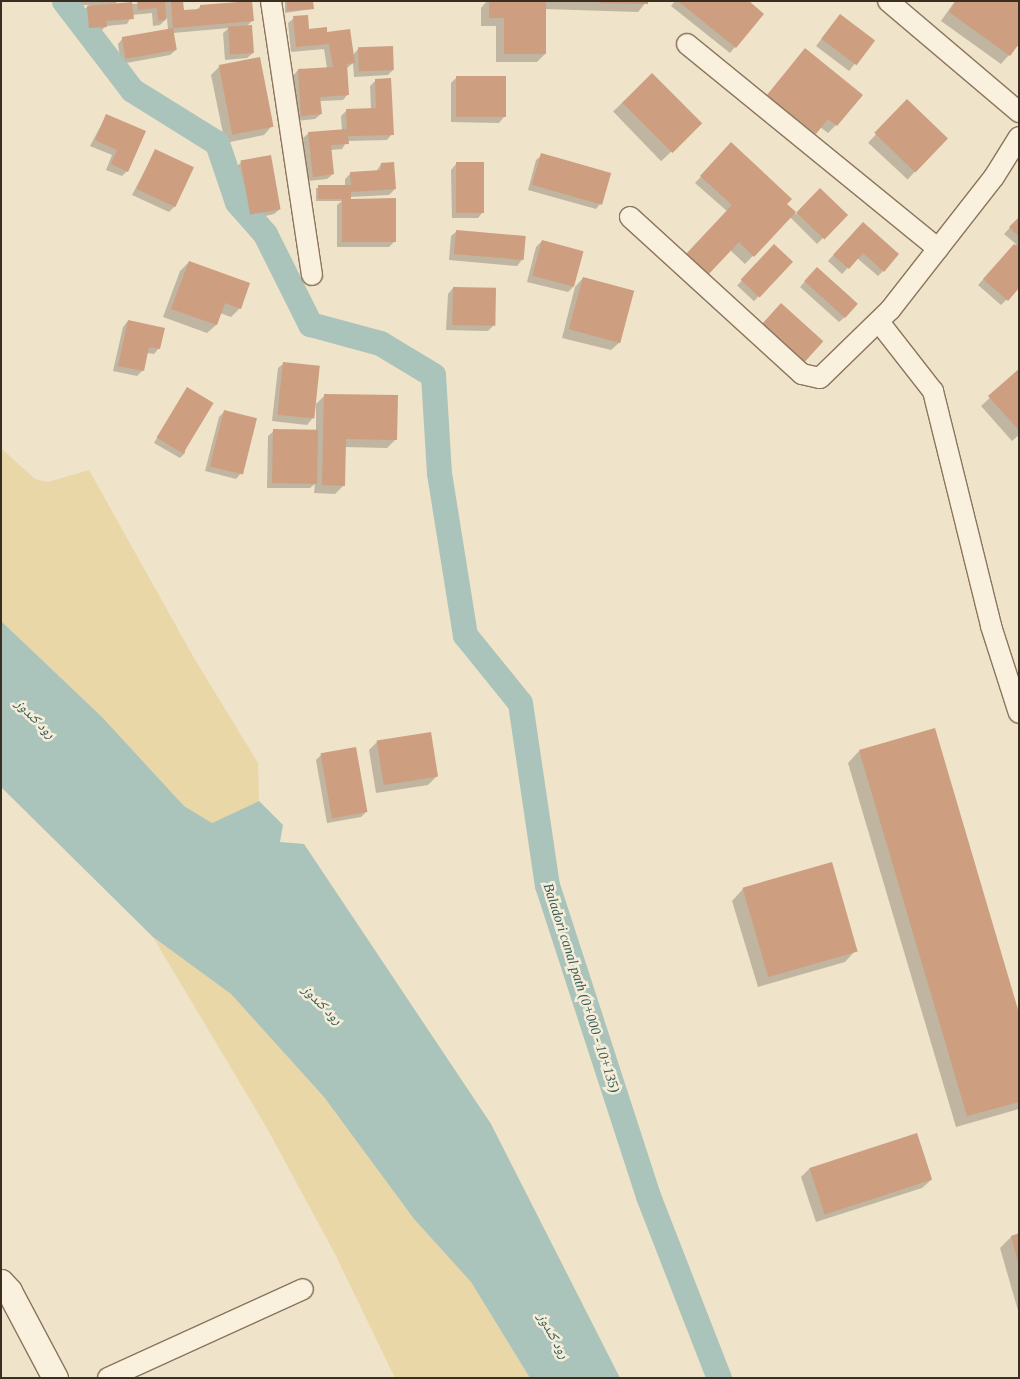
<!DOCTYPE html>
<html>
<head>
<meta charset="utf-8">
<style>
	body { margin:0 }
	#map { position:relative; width:1020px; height:1379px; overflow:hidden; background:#efe3c9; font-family:"Times New Roman","Noto Naskh Arabic",serif }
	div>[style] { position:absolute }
	.sand>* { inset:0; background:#ead7a7 }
	.water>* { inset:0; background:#aac3bb }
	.shadow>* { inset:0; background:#0003; transform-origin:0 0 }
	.canal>* { height:25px; margin:-12.5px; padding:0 12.5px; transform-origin:12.5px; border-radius:12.5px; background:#aac3bb }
	.building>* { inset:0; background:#cd9e7f; transform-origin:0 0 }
	.roads { filter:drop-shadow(1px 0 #8b755d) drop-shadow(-1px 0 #8b755d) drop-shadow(0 1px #8b755d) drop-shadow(0 -1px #8b755d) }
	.minor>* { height:20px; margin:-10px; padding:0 10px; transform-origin:10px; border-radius:10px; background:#f9f0dd }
	.tertiary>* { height:25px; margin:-12.5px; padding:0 12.5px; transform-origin:12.5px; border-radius:12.5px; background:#f9f0dd }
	span { translate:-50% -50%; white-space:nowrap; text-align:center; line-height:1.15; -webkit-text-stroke:5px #f6edd9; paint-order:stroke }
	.water-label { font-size:14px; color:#305b58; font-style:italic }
	.frame { position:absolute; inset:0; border:2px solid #3c2d21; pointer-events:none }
</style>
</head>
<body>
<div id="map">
	<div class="sand">
		<i style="clip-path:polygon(1px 448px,35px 479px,48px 482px,89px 470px,194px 658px,258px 763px,259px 801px,212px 823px,184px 806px,102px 717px,1px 621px)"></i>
		<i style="clip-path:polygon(153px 937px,231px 994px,324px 1097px,414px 1219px,471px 1282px,530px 1378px,395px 1378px,335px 1254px,268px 1130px)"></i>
	</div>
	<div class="water">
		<i style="clip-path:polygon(1px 621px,102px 717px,184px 806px,212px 823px,259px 801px,283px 825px,280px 842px,304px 844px,491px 1124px,620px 1378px,530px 1378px,471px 1282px,414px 1219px,324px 1097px,231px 994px,153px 937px,1px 787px)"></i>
	</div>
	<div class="shadow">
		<i style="clip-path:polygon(68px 1px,118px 1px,114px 5px,182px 1px,183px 12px,196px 10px,201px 6px,252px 21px,247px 26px,253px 53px,247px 58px,225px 60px,223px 33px,229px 28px,173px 33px,176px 50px,170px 55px,121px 64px,118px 44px,123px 38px,168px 30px,167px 18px,160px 25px,153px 26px,152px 13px,132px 15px,127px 24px,106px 26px,100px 32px,84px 33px,82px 12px,89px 5px,68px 6px)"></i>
		<i style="clip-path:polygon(285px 1px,312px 1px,312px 9px,285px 13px)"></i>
		<i style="clip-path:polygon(487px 1px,647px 1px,638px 12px,545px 9px,545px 54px,537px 62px,496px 62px,496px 26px,481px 26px,481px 8px)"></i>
		<i style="clip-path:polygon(675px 1px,745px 1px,762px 14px,730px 53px,671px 6px)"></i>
		<i style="clip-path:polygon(955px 1px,1019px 1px,1009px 55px,1001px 64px,941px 21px)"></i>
		<i style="clip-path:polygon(294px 18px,308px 31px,326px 34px,353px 55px,358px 49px,393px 70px,388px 75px,354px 77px,353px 63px,346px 69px,348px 94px,343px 100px,320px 101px,321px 114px,315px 119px,296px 121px,293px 76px,298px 70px,327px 68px,324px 49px,291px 52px,288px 23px)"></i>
		<i style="clip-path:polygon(835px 21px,873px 41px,849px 71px,816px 46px)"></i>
		<i style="clip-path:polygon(805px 50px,836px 125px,828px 133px,820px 127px,807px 142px,760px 104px)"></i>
		<i style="clip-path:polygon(220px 66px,272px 126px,264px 135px,225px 143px,211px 75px)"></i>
		<i style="left:652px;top:74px;width:69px;height:54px;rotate:46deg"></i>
		<i style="clip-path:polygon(457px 77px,504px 117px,499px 123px,451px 122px,451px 83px)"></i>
		<i style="clip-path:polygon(376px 80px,392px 134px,387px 140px,347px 141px,342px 149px,331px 150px,333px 174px,327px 179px,308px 181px,303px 138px,309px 133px,342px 131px,341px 116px,347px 110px,371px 109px,370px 86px)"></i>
		<i style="left:907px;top:101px;width:54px;height:57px;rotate:43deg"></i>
		<i style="clip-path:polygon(106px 116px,127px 171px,122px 176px,106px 170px,112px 155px,90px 146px)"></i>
		<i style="clip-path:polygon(726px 150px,796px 214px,820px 189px,846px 215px,817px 244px,790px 217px,745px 264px,730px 250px,728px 212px,695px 183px)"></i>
		<i style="clip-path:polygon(155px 151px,175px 206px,169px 212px,132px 195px)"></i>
		<i style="clip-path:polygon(542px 155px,601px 203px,596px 209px,528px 190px,536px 160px)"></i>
		<i style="clip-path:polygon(242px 162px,280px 209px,274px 214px,247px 220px,236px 167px)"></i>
		<i style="clip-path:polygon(381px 164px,395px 189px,389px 195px,349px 197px,349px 200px,395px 241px,389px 247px,337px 247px,337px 205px,342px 201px,316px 201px,316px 188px,345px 186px,345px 179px,350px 174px,376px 172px)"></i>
		<i style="clip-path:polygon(456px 164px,483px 212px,478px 218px,452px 218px,451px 170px)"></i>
		<i style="clip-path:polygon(1019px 218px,1019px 287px,1001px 305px,978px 285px,1016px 244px,1004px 234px)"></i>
		<i style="clip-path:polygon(857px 229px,883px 271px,878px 276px,857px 258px,842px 274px,828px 261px)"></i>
		<i style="clip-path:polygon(457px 231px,522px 260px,517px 266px,449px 260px,451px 236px)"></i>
		<i style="clip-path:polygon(542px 241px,573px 287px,568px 292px,527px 282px,536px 247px)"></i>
		<i style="left:774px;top:246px;width:23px;height:54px;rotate:43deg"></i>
		<i style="clip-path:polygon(189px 262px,240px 308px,231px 317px,220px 313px,216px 325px,207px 333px,163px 317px,180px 271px)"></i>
		<i style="clip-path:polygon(811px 274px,845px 317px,839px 322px,800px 287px)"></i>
		<i style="clip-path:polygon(583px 278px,633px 291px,620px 342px,611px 350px,562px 338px,575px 287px)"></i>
		<i style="clip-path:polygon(453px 288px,493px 326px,488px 331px,446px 330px,448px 294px)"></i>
		<i style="clip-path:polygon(776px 310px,821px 341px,798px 366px,758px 330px)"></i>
		<i style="clip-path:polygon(128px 321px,159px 348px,154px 354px,147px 353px,143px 370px,137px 376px,113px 371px,123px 327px)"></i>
		<i style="clip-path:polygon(284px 363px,312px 419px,307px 425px,272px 421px,278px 368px)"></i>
		<i style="clip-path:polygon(1019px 371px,1019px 435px,1012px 441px,981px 406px)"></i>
		<i style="clip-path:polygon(187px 389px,185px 453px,180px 458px,154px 443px)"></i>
		<i style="clip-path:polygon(325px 395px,396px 439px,387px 448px,344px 447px,344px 485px,335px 494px,314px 493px,315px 484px,310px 488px,267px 488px,268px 436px,274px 431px,316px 431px,316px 404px)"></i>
		<i style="clip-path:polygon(225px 411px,241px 473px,236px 479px,205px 471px,219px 417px)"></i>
		<i style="clip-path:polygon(378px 741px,437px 776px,428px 785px,376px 793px,369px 750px)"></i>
		<i style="clip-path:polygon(859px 751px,1019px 1017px,1019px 1109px,956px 1127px,848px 763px)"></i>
		<i style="clip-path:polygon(322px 754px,366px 812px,361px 817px,327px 823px,316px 760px)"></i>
		<i style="clip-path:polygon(743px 889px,856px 950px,845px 962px,758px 987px,732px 901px)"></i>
		<i style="clip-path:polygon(810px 1168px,931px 1180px,922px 1188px,816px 1222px,801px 1177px)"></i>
		<i style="clip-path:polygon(1019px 1235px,1019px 1314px,1000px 1248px,1011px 1237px)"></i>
	</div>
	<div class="canal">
		<i style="left:64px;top:1px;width:112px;rotate:52.6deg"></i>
		<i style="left:132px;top:90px;width:100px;rotate:31.9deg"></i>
		<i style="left:217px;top:143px;width:62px;rotate:71.3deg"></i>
		<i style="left:237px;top:202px;width:43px;rotate:48.8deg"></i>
		<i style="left:265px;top:234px;width:101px;rotate:63.4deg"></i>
		<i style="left:310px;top:324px;width:73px;rotate:15.2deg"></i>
		<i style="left:380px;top:343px;width:62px;rotate:31.1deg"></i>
		<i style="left:433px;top:375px;width:98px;rotate:86.5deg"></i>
		<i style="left:439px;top:473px;width:164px;rotate:80.9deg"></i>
		<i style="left:465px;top:635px;width:87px;rotate:51deg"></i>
		<i style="left:520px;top:703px;width:184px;rotate:81.6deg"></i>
		<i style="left:547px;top:885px;width:327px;rotate:72deg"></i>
		<i style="left:648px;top:1196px;width:195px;rotate:68.7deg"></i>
	</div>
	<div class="building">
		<i style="clip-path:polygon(137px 1px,165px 1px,166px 20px,158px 21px,157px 8px,138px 10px)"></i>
		<i style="clip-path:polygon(171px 1px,183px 1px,184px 10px,200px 9px,200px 5px,252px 1px,254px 21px,173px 28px)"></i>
		<i style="clip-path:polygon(287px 1px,313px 1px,314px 9px,287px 11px)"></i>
		<i style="clip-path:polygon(489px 1px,546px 1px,546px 54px,504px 54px,504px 18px,489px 18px)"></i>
		<i style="clip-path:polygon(599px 1px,648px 1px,648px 4px,599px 3px)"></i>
		<i style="clip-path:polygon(678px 1px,749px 1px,764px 14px,736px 48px)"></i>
		<i style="clip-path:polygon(956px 1px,1019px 1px,1019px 44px,1010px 56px,949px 12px)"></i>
		<i style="clip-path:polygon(132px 2px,134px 19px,106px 21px,107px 27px,89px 28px,87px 6px)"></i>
		<i style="left:840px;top:14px;width:44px;height:31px;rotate:37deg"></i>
		<i style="clip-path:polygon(308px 15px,309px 29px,327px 27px,327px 32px,350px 29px,355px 63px,347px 64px,349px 95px,320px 97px,322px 114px,301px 116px,298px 69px,333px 67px,329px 44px,296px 47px,293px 16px)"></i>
		<i style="left:252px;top:25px;width:28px;height:24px;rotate:86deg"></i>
		<i style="left:173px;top:28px;width:22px;height:52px;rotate:80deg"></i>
		<i style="left:393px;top:46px;width:24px;height:35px;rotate:88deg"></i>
		<i style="clip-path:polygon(805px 48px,863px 95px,837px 126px,828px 119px,816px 134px,767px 95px)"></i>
		<i style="left:260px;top:57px;width:71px;height:42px;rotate:79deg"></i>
		<i style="left:652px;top:73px;width:71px;height:42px;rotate:45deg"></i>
		<i style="left:456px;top:76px;width:50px;height:41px"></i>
		<i style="clip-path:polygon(391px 78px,394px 135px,348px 136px,349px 144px,331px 145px,334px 174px,313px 177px,308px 132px,347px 129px,346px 109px,376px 108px,375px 79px)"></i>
		<i style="left:907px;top:99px;width:57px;height:47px;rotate:44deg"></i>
		<i style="clip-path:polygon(106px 114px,146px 131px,128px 172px,111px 164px,117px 150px,95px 140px)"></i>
		<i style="clip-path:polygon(731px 142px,792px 199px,787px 204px,796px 212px,754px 257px,739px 242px,707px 276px,685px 255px,732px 205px,700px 176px)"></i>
		<i style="left:155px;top:149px;width:43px;height:44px;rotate:25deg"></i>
		<i style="left:541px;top:153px;width:73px;height:33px;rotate:16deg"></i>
		<i style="left:271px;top:155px;width:55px;height:31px;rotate:80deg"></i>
		<i style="clip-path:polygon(394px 162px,396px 189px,351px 192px,351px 199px,396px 198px,396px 242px,342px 242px,342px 199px,318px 199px,318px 185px,351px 185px,350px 172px,381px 170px,381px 163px)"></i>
		<i style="left:484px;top:162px;width:51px;height:28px;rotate:90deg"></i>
		<i style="left:820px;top:188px;width:39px;height:34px;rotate:44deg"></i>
		<i style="clip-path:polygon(1019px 217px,1019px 237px,1009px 227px)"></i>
		<i style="clip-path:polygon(863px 222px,899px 254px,884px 272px,863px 253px,849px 269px,833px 255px)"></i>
		<i style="left:456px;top:230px;width:70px;height:24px;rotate:5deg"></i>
		<i style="left:542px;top:240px;width:43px;height:37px;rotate:15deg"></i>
		<i style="left:774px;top:244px;width:26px;height:49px;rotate:43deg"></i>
		<i style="clip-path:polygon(1014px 244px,1019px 248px,1019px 288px,1008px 301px,983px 279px)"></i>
		<i style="clip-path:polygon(189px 261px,250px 283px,241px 309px,225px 303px,217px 325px,171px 309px)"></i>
		<i style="left:817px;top:267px;width:55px;height:19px;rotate:42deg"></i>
		<i style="left:583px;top:277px;width:53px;height:54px;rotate:15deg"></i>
		<i style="left:453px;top:287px;width:43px;height:38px;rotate:1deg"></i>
		<i style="left:781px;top:303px;width:57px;height:28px;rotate:42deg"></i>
		<i style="clip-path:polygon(128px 320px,165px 328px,160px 349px,149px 347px,144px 371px,118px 366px)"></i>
		<i style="left:283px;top:362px;width:37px;height:53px;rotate:6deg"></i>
		<i style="clip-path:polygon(1019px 369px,1019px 430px,988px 396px)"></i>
		<i style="left:187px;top:387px;width:31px;height:59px;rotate:31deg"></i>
		<i style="clip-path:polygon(324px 394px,398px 395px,397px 440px,346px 439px,345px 486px,322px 485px)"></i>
		<i style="left:224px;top:410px;width:34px;height:58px;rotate:14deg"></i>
		<i style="left:273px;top:429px;width:45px;height:54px;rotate:1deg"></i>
		<i style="clip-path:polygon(935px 728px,1019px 1013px,1019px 1102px,967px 1116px,859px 750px)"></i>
		<i style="left:431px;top:732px;width:45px;height:55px;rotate:81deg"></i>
		<i style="left:356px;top:747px;width:66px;height:36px;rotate:80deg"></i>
		<i style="left:832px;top:862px;width:93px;height:93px;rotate:74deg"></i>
		<i style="left:917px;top:1133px;width:49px;height:113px;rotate:72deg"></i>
		<i style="clip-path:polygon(1019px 1233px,1019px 1262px,1018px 1262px,1011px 1236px)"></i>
	</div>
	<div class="roads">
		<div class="minor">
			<i style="left:271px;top:1px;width:277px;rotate:81.5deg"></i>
			<i style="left:888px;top:1px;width:172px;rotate:40.3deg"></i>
			<i style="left:687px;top:44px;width:324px;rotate:39.2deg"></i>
			<i style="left:630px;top:217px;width:233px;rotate:42.4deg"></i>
			<i style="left:802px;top:374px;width:18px;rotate:13deg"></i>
			<i style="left:820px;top:378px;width:98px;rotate:-44.2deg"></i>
			<i style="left:890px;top:310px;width:169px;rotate:-52deg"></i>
			<i style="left:994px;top:177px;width:47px;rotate:-58deg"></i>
			<i style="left:879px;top:322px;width:88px;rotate:52deg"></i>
			<i style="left:933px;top:391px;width:242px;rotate:76.1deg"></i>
			<i style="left:991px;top:626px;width:91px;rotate:72.2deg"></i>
			<i style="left:108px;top:1378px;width:214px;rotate:-24.5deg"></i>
		</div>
		<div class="tertiary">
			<i style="left:1px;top:1282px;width:12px;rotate:48deg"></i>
			<i style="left:9px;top:1291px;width:98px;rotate:62.1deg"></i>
		</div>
	</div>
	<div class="water-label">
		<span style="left:35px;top:719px;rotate:45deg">رود کندوز</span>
		<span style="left:581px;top:988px;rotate:72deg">Baladori canal path (0+000 - 10+135)</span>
		<span style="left:322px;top:1005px;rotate:45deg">رود کندوز</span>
		<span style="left:553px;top:1336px;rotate:61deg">رود کندوز</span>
	</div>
	<div class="frame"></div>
</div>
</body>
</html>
